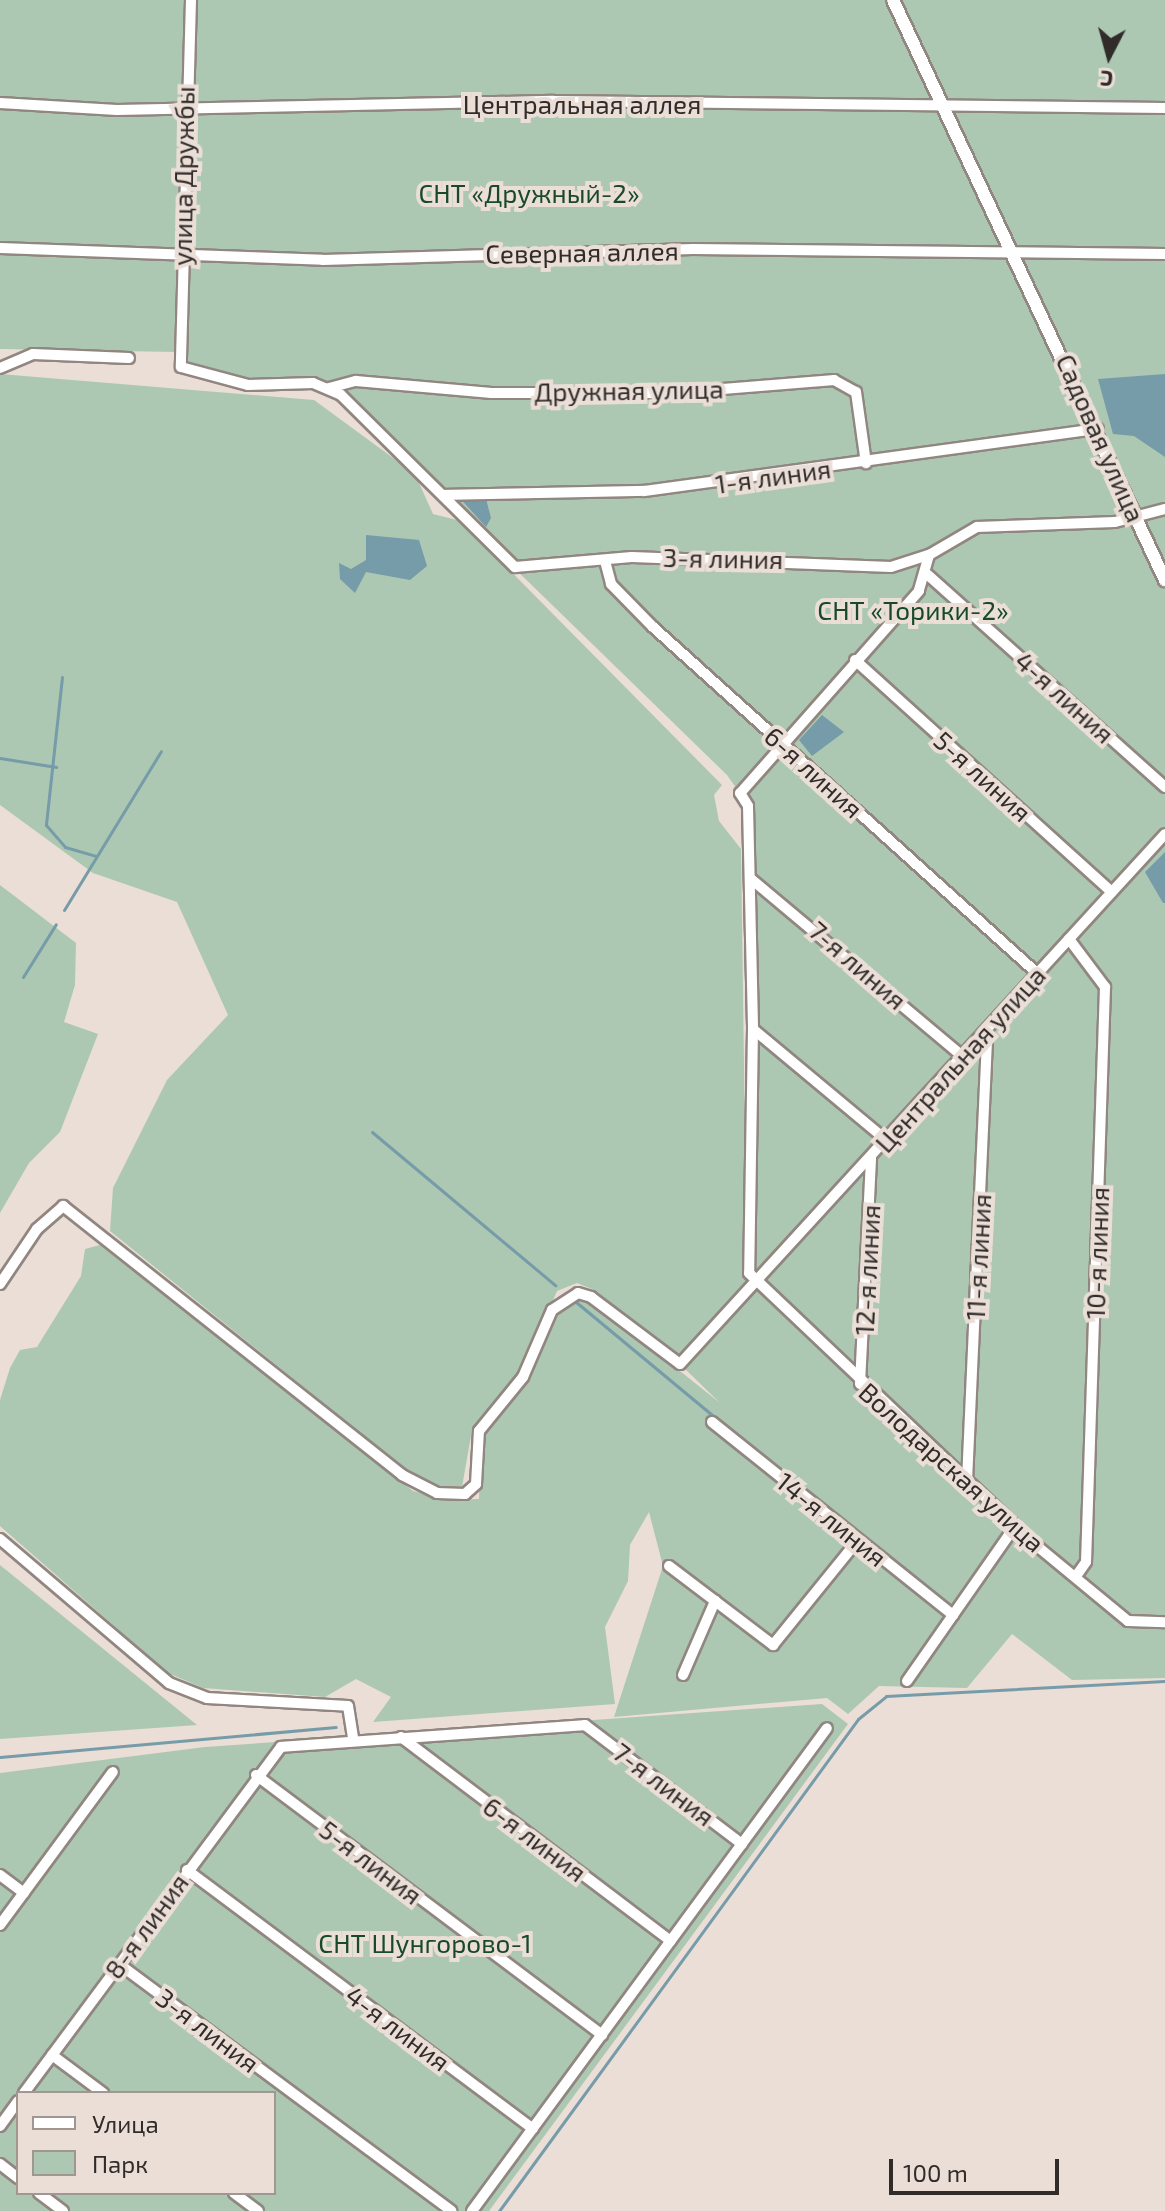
<!DOCTYPE html>
<html>
<head>
<meta charset="utf-8">
<style>
	body { margin:0 }
	#map { position:relative; width:1165px; height:2211px; overflow:hidden; background:#eaded7; font-family:"Exo 2",sans-serif }
	div>[style] { position:absolute }
	.green>* { inset:0; background:#acc8b2 }
	.water>* { inset:0; background:#769ba9 }
	.stream>* { height:3px; margin:-1.5px; padding:0 1.5px; transform-origin:1.5px; border-radius:1.5px; background:#769ba9 }
	.roads { filter:drop-shadow(2px 0 #918680) drop-shadow(-2px 0 #918680) drop-shadow(0 2px #918680) drop-shadow(0 -2px #918680) }
	.minor>* { height:10px; margin:-5px; padding:0 5px; transform-origin:5px; border-radius:5px; background:#fff }
	.tertiary>* { height:12px; margin:-6px; padding:0 6px; transform-origin:6px; border-radius:6px; background:#fff }
	span { translate:-50% -50%; white-space:nowrap; text-align:center; line-height:1.15; -webkit-text-stroke:8px #eaded7; paint-order:stroke }
	.street-label { font-size:26px; color:#312c2a }
	.park-label { font-size:26px; color:#184a2a }
	.legend { position:absolute; left:16px; top:2091px; width:260px; height:104px; box-sizing:border-box; background:#eaded7; border:2px solid #a09792; margin:0; padding:10px 14px; list-style:none; font-size:24px; color:#312c2a }
	.legend li { display:flex; align-items:center; gap:16px; height:40px }
	.legend b { width:40px; border:2px solid #a09792 }
	.north { position:absolute; left:1069px; top:16px; width:80px; height:80px; -webkit-text-stroke:6px #eaded7; paint-order:stroke; rotate:186deg; font-size:22px; font-weight:700; line-height:32px; text-align:center; color:#312c2a }
	.north::after { content:''; display:block; margin:auto; width:28px; height:36px; background:#312c2a; clip-path:polygon(50% 0,100% 100%,50% 72%,0 100%) }
	.scale { position:absolute; left:889px; top:2159px; width:170px; height:36px; box-sizing:border-box; border:4px solid #312c2a; border-top:0; padding-left:10px; font-size:24px; line-height:28px; white-space:nowrap; color:#312c2a; -webkit-text-stroke:6px #eaded7; paint-order:stroke }
</style>
</head>
<body>
<div id="map">
	<div class="green">
		<i style="clip-path:polygon(0 0,1165px 0,1165px 1678px,1072px 1680px,1012px 1634px,967px 1688px,879px 1686px,848px 1714px,827px 1698px,614px 1717px,663px 1566px,649px 1512px,630px 1545px,628px 1581px,605px 1627px,615px 1704px,373px 1722px,391px 1697px,356px 1679px,325px 1697px,203px 1688px,168px 1673px,0 1526px,0 1400px,10px 1368px,20px 1350px,37px 1347px,81px 1276px,85px 1249px,100px 1245px,413px 1491px,452px 1500px,479px 1499px,481px 1432px,525px 1379px,555px 1311px,578px 1296px,590px 1299px,720px 1403px,680px 1364px,754px 1284px,748px 805px,727px 775px,329px 388px,248px 385px,181px 367px,178px 352px,0 349px)"></i>
		<i style="clip-path:polygon(0 374px,314px 400px,415px 474px,433px 514px,461px 521px,722px 785px,714px 795px,719px 821px,741px 849px,747px 1284px,677px 1357px,592px 1289px,577px 1283px,557px 1291px,521px 1375px,472px 1430px,462px 1487px,438px 1486px,404px 1468px,110px 1231px,113px 1188px,167px 1080px,228px 1015px,177px 902px,93px 873px,0 805px)"></i>
		<i style="clip-path:polygon(0 885px,76px 943px,75px 985px,64px 1022px,98px 1034px,60px 1132px,29px 1163px,0 1213px)"></i>
		<i style="clip-path:polygon(0 1565px,197px 1725px,0 1739px)"></i>
		<i style="clip-path:polygon(evenodd,822px 1704px,848px 1724px,489px 2211px,0 2211px,0 1773px,205px 1747px,822px 1704px,18px 2093px,274px 2093px,274px 2193px,18px 2193px,18px 2093px)"></i>
	</div>
	<div class="water">
		<i style="clip-path:polygon(1165px 374px,1165px 457px,1134px 436px,1113px 434px,1098px 379px)"></i>
		<i style="clip-path:polygon(457px 495px,485px 495px,491px 518px,486px 527px)"></i>
		<i style="clip-path:polygon(366px 535px,419px 540px,427px 566px,410px 580px,366px 572px,355px 593px,340px 579px,339px 563px,351px 569px,366px 560px)"></i>
		<i style="clip-path:polygon(822px 715px,844px 732px,812px 756px,799px 740px)"></i>
		<i style="clip-path:polygon(1165px 852px,1165px 903px,1163px 903px,1145px 872px)"></i>
	</div>
	<div class="stream">
		<i style="left:62px;top:677px;width:149px;rotate:96.2deg"></i>
		<i style="left:46px;top:825px;width:29px;rotate:49deg"></i>
		<i style="left:65px;top:847px;width:32px;rotate:16deg"></i>
		<i style="left:0;top:758px;width:57px;rotate:9.1deg"></i>
		<i style="left:64px;top:910px;width:186px;rotate:-58.6deg"></i>
		<i style="left:23px;top:977px;width:62px;rotate:-58.1deg"></i>
		<i style="left:372px;top:1132px;width:239px;rotate:39.9deg"></i>
		<i style="left:576px;top:1302px;width:191px;rotate:39.7deg"></i>
		<i style="left:0;top:1757px;width:337px;rotate:-5.1deg"></i>
		<i style="left:499px;top:2211px;width:609px;rotate:-53.88deg"></i>
		<i style="left:858px;top:1719px;width:36px;rotate:-39deg"></i>
		<i style="left:886px;top:1696px;width:279px;rotate:-3.1deg"></i>
	</div>
	<div class="roads">
		<div class="minor">
			<i style="left:191px;top:0;width:367px;rotate:91.6deg"></i>
			<i style="left:181px;top:367px;width:69px;rotate:15deg"></i>
			<i style="left:248px;top:385px;width:65px;rotate:-1.8deg"></i>
			<i style="left:313px;top:383px;width:30px;rotate:23deg"></i>
			<i style="left:341px;top:395px;width:245px;rotate:44.7deg"></i>
			<i style="left:515px;top:567px;width:117px;rotate:-4.9deg"></i>
			<i style="left:632px;top:557px;width:259px;rotate:2.2deg"></i>
			<i style="left:891px;top:567px;width:40px;rotate:-18deg"></i>
			<i style="left:929px;top:555px;width:56px;rotate:-30.3deg"></i>
			<i style="left:977px;top:527px;width:138px;rotate:-2.1deg"></i>
			<i style="left:1115px;top:522px;width:52px;rotate:-14.6deg"></i>
			<i style="left:0;top:103px;width:117px;rotate:3.4deg"></i>
			<i style="left:117px;top:110px;width:436px;rotate:-1.2deg"></i>
			<i style="left:553px;top:101px;width:612px;rotate:0.66deg"></i>
			<i style="left:0;top:248px;width:323px;rotate:2.1deg"></i>
			<i style="left:323px;top:260px;width:370px;rotate:-1.7deg"></i>
			<i style="left:693px;top:249px;width:472px;rotate:0.6deg"></i>
			<i style="left:0;top:368px;width:36px;rotate:-23deg"></i>
			<i style="left:33px;top:354px;width:96px;rotate:2.4deg"></i>
			<i style="left:329px;top:388px;width:28px;rotate:-15deg"></i>
			<i style="left:356px;top:381px;width:136px;rotate:5.1deg"></i>
			<i style="left:491px;top:393px;width:182px"></i>
			<i style="left:673px;top:393px;width:162px;rotate:-4.6deg"></i>
			<i style="left:834px;top:380px;width:25px;rotate:29deg"></i>
			<i style="left:856px;top:392px;width:72px;rotate:82deg"></i>
			<i style="left:445px;top:495px;width:199px;rotate:-1.2deg"></i>
			<i style="left:644px;top:491px;width:458px;rotate:-7.8deg"></i>
			<i style="left:929px;top:555px;width:37px;rotate:106deg"></i>
			<i style="left:919px;top:591px;width:270px;rotate:131.5deg"></i>
			<i style="left:740px;top:793px;width:15px;rotate:58deg"></i>
			<i style="left:748px;top:806px;width:223px;rotate:88.7deg"></i>
			<i style="left:753px;top:1029px;width:244px;rotate:90.9deg"></i>
			<i style="left:749px;top:1273px;width:397px;rotate:43.5deg"></i>
			<i style="left:1037px;top:1546px;width:118px;rotate:39.5deg"></i>
			<i style="left:1128px;top:1621px;width:37px;rotate:2deg"></i>
			<i style="left:605px;top:561px;width:24px;rotate:75deg"></i>
			<i style="left:611px;top:584px;width:60px;rotate:45.7deg"></i>
			<i style="left:653px;top:627px;width:518px;rotate:42.03deg"></i>
			<i style="left:928px;top:575px;width:318px;rotate:41.8deg"></i>
			<i style="left:855px;top:660px;width:346px;rotate:42.1deg"></i>
			<i style="left:750px;top:878px;width:278px;rotate:40deg"></i>
			<i style="left:1069px;top:939px;width:60px;rotate:53.1deg"></i>
			<i style="left:1105px;top:987px;width:575px;rotate:91.89deg"></i>
			<i style="left:1086px;top:1562px;width:16px;rotate:125deg"></i>
			<i style="left:753px;top:1029px;width:173px;rotate:39.8deg"></i>
			<i style="left:0;top:1284px;width:66px;rotate:-56.1deg"></i>
			<i style="left:37px;top:1229px;width:35px;rotate:-41deg"></i>
			<i style="left:63px;top:1206px;width:433px;rotate:38.4deg"></i>
			<i style="left:402px;top:1475px;width:39px;rotate:27deg"></i>
			<i style="left:437px;top:1493px;width:28px;rotate:2deg"></i>
			<i style="left:465px;top:1494px;width:15px;rotate:-42deg"></i>
			<i style="left:476px;top:1484px;width:53px;rotate:-86.8deg"></i>
			<i style="left:479px;top:1431px;width:70px;rotate:-50.8deg"></i>
			<i style="left:523px;top:1377px;width:73px;rotate:-66.6deg"></i>
			<i style="left:552px;top:1310px;width:31px;rotate:-33deg"></i>
			<i style="left:578px;top:1293px;width:14px;rotate:17deg"></i>
			<i style="left:591px;top:1297px;width:111px;rotate:37deg"></i>
			<i style="left:680px;top:1364px;width:718px;rotate:-47.54deg"></i>
			<i style="left:860px;top:1384px;width:227px;rotate:-87.2deg"></i>
			<i style="left:712px;top:1422px;width:309px;rotate:38.7deg"></i>
			<i style="left:967px;top:1481px;width:449px;rotate:-87.4deg"></i>
			<i style="left:0;top:1539px;width:222px;rotate:40.4deg"></i>
			<i style="left:169px;top:1683px;width:41px;rotate:21.5deg"></i>
			<i style="left:207px;top:1698px;width:141px;rotate:3.2deg"></i>
			<i style="left:348px;top:1706px;width:33px;rotate:81deg"></i>
			<i style="left:669px;top:1566px;width:131px;rotate:37.2deg"></i>
			<i style="left:773px;top:1645px;width:135px;rotate:-51deg"></i>
			<i style="left:683px;top:1675px;width:81px;rotate:-66.6deg"></i>
			<i style="left:907px;top:1681px;width:189px;rotate:-55.1deg"></i>
			<i style="left:401px;top:1737px;width:338px;rotate:37.1deg"></i>
			<i style="left:256px;top:1775px;width:433px;rotate:36.9deg"></i>
			<i style="left:187px;top:1870px;width:432px;rotate:36.8deg"></i>
			<i style="left:0;top:1875px;width:30px;rotate:37deg"></i>
			<i style="left:0;top:1925px;width:190px;rotate:-53.6deg"></i>
			<i style="left:119px;top:1964px;width:414px;rotate:36.6deg"></i>
			<i style="left:52px;top:2055px;width:64px;rotate:36.7deg"></i>
			<i style="left:24px;top:2093px;width:431px;rotate:-53.4deg"></i>
			<i style="left:281px;top:1747px;width:305px;rotate:-4.1deg"></i>
			<i style="left:585px;top:1725px;width:197px;rotate:37.2deg"></i>
			<i style="left:0;top:2126px;width:31px;rotate:-54deg"></i>
			<i style="left:0;top:2164px;width:23px;rotate:38deg"></i>
			<i style="left:39px;top:2193px;width:30px;rotate:37deg"></i>
			<i style="left:234px;top:2193px;width:30px;rotate:37deg"></i>
			<i style="left:472px;top:2211px;width:599px;rotate:-53.68deg"></i>
		</div>
		<div class="tertiary">
			<i style="left:893px;top:0;width:641px;rotate:64.88deg"></i>
		</div>
	</div>
	<div class="street-label">
		<span style="left:582px;top:104px">Центральная аллея</span>
		<span style="left:183px;top:176px;rotate:-89deg">улица Дружбы</span>
		<span style="left:582px;top:252px;rotate:-1deg">Северная аллея</span>
		<span style="left:629px;top:390px;rotate:-1deg">Дружная улица</span>
		<span style="left:1101px;top:438px;rotate:66deg">Садовая улица</span>
		<span style="left:773px;top:476px;rotate:-8deg">1-я линия</span>
		<span style="left:723px;top:558px;rotate:1deg">3-я линия</span>
		<span style="left:1065px;top:697px;rotate:42deg">4-я линия</span>
		<span style="left:814px;top:772px;rotate:42deg">6-я линия</span>
		<span style="left:983px;top:776px;rotate:42deg">5-я линия</span>
		<span style="left:858px;top:965px;rotate:41deg">7-я линия</span>
		<span style="left:960px;top:1059px;rotate:-48deg">Центральная улица</span>
		<span style="left:1097px;top:1253px;rotate:-88deg">10-я линия</span>
		<span style="left:978px;top:1257px;rotate:-87deg">11-я линия</span>
		<span style="left:867px;top:1270px;rotate:-87deg">12-я линия</span>
		<span style="left:952px;top:1467px;rotate:42deg">Володарская улица</span>
		<span style="left:832px;top:1519px;rotate:39deg">14-я линия</span>
		<span style="left:664px;top:1784px;rotate:37deg">7-я линия</span>
		<span style="left:535px;top:1839px;rotate:37deg">6-я линия</span>
		<span style="left:371px;top:1862px;rotate:37deg">5-я линия</span>
		<span style="left:146px;top:1926px;rotate:-54deg">8-я линия</span>
		<span style="left:398px;top:2028px;rotate:37deg">4-я линия</span>
		<span style="left:208px;top:2030px;rotate:37deg">3-я линия</span>
	</div>
	<div class="park-label">
		<span style="left:529px;top:193px">СНТ «Дружный-2»</span>
		<span style="left:913px;top:610px">СНТ «Торики-2»</span>
		<span style="left:425px;top:1943px">СНТ Шунгорово-1</span>
	</div>
	<ul class="legend">
	<li><b style="height:10px;background:#fff"></b>Улица</li>
	<li><b style="height:22px;background:#acc8b2"></b>Парк</li>
	</ul>
	<div class="north">С</div>
	<div class="scale">100 m</div>
</div>
</body>
</html>
